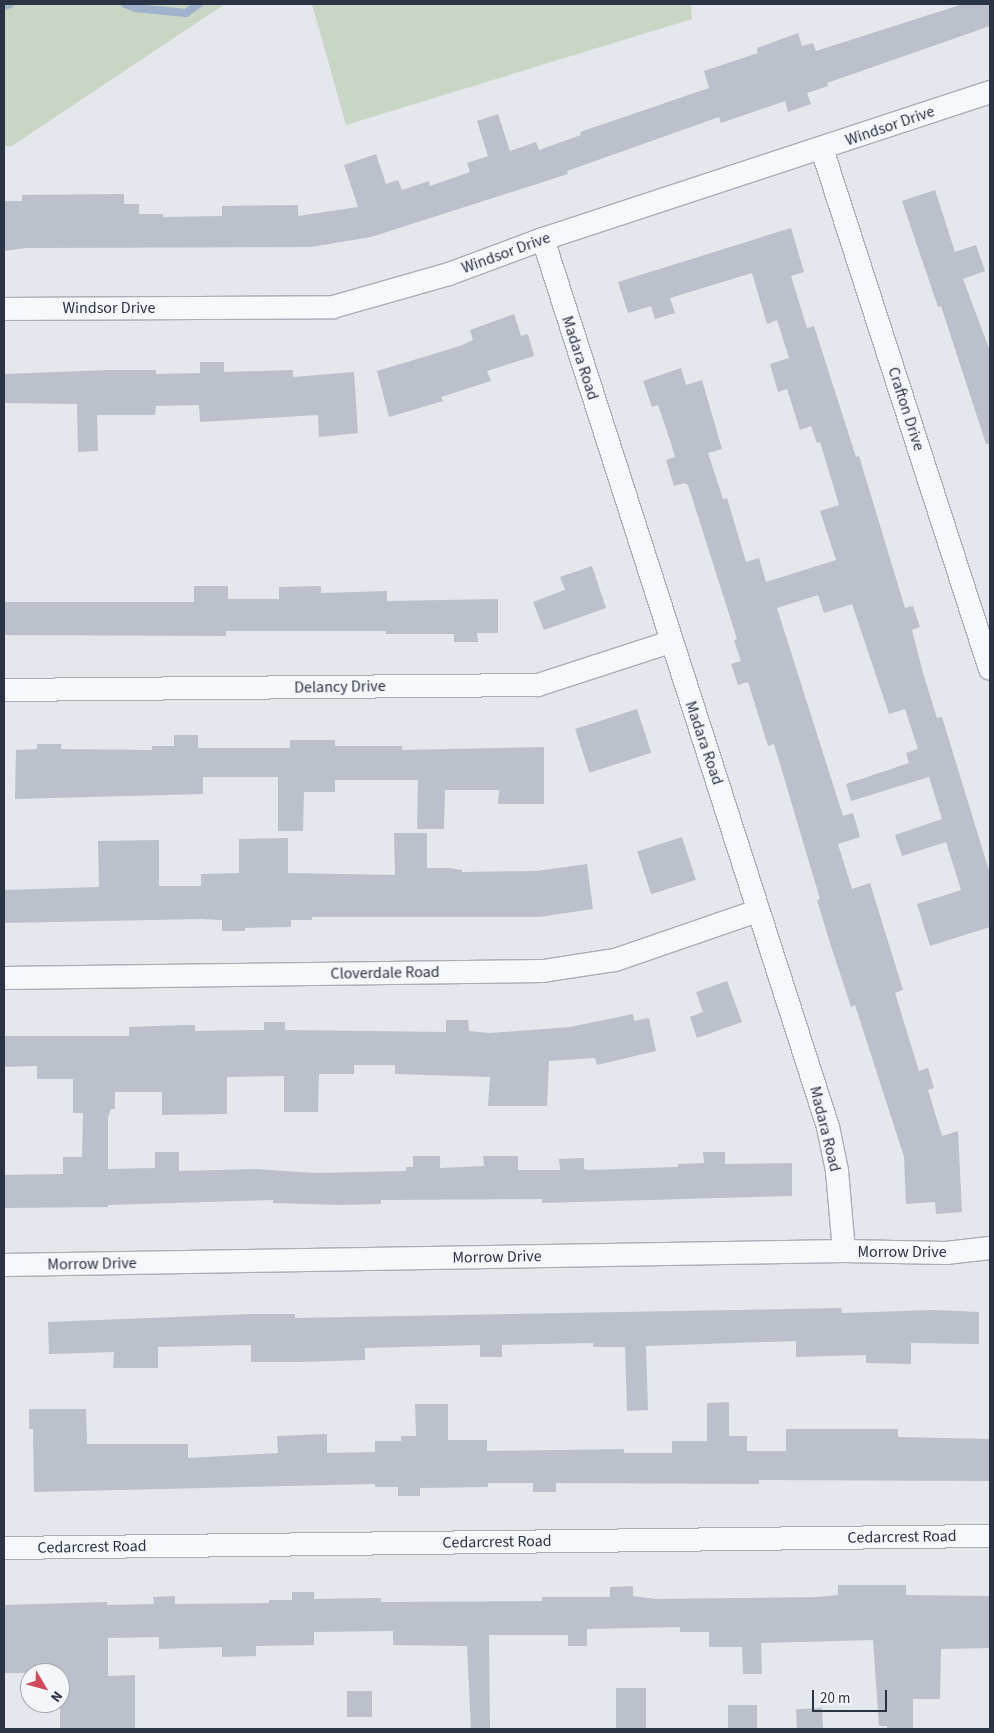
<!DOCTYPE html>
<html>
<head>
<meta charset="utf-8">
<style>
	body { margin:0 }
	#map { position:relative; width:994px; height:1733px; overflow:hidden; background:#e4e7ec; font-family:"Source Sans 3",sans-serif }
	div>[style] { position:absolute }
	.green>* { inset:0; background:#c9d6c5 }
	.stream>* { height:8px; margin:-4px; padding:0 4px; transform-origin:4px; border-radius:4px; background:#9fb4cc }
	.building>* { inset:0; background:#bbc0ca; transform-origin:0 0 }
	.roads { filter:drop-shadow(1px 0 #a9aeb7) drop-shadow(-1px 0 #a9aeb7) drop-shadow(0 1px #a9aeb7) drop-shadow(0 -1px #a9aeb7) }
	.minor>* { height:22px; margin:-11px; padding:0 11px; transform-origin:11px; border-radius:11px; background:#f7f8fa }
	span { translate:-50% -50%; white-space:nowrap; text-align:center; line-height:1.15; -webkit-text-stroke:4px #f4f6f9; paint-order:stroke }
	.street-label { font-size:16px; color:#2b3445 }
	.frame { position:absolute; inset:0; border:5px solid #2b3445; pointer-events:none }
	.north { position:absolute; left:20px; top:1663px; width:50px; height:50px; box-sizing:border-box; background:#f4f6f9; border:1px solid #a4a8b1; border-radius:50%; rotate:127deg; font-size:14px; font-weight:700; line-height:20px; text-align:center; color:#2b3445 }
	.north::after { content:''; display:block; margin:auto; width:18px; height:22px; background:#d1495b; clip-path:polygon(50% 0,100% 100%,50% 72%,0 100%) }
	.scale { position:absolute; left:812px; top:1690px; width:75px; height:22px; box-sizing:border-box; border:2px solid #2b3445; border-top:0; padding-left:6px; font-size:15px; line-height:18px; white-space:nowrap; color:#2b3445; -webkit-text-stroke:4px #f4f6f9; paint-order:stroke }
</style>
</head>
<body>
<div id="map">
	<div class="green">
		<i style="clip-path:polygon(4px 4px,225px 4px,12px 146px,4px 146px)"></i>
		<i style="clip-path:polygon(312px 4px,691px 4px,692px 19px,346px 125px)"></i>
	</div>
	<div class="stream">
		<i style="left:125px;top:4px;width:11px;rotate:22deg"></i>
		<i style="left:135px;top:8px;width:51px;rotate:5.6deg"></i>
		<i style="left:186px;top:13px;width:16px;rotate:-35deg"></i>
		<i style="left:4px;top:6px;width:6px;rotate:-18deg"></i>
	</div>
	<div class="building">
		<i style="clip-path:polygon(963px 4px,990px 4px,990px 26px,827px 83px,828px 86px,807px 93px,811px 104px,788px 112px,785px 101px,721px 123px,719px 117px,567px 171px,568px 174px,371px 237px,311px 247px,26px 248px,4px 251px,4px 201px,22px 201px,22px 195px,124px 194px,124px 204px,139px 204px,139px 214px,163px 214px,163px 217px,222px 216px,222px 206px,298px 205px,298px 216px,358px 207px,344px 165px,376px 154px,386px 184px,398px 180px,402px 190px,429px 181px,430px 186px,470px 172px,467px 163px,488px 156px,477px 121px,498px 114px,510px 151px,536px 142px,539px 150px,581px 135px,580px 132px,709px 88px,704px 71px,758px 53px,757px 48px,798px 33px,802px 46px,813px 43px,816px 51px)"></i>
		<i style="clip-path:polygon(935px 190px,955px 252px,976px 245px,985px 271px,963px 279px,990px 351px,990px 444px,986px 444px,941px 306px,938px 307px,902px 201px)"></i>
		<i style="clip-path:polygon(791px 228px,804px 272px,791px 276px,807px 328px,814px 326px,856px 457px,859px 456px,905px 608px,913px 606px,920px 627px,912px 630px,923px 673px,937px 718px,942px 717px,990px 874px,990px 927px,930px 946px,917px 904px,961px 890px,946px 842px,902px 856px,895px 835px,942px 819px,929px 777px,851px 801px,846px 784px,909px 763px,906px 753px,918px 749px,905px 709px,889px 714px,852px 604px,824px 613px,818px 595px,777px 608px,843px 816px,853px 813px,860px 837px,838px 844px,852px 889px,870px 883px,903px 990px,895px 993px,919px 1071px,928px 1068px,934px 1088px,928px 1090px,942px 1136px,958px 1131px,962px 1212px,936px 1214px,935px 1202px,906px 1204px,904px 1157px,855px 1005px,851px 1007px,830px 943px,817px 900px,820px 899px,774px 744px,768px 746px,748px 682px,738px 685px,731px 664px,741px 661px,734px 640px,737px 639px,688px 485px,684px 483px,674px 486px,666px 460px,675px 457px,671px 443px,658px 405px,652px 407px,643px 381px,681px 368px,686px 385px,702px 380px,722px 449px,708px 453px,723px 499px,727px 498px,746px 562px,759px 558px,766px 582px,836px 560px,820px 511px,839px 505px,820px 442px,817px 443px,811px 426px,800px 430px,787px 389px,778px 392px,770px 364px,789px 358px,777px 320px,767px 324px,752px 273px,670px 298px,675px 313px,655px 319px,651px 306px,628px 313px,618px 282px)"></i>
		<i style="clip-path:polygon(514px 314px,521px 336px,528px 334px,534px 356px,487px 371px,491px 381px,441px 397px,443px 401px,389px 417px,377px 371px,460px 346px,473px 340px,470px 330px)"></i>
		<i style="clip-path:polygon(200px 362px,224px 362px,224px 372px,293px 370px,293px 377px,354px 372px,358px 433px,319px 437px,318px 415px,200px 422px,199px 405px,156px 406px,155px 415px,97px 415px,98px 451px,78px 452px,77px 404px,4px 403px,4px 374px,110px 370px,156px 370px,156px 374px,200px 373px)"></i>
		<i style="clip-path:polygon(592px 566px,606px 608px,544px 630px,533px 602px,565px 590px,560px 577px)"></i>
		<i style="clip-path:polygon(194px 586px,228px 586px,228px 599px,279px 599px,279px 587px,321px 586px,321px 593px,387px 591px,387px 601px,498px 599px,498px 633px,477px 633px,478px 642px,454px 642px,454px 634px,386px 634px,386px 631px,226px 631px,226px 636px,4px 635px,4px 602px,194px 602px)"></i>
		<i style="left:637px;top:709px;width:46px;height:65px;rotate:72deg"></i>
		<i style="clip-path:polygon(174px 735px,198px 735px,198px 748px,290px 748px,290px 740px,335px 740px,335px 746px,402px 746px,402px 750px,544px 747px,544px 804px,498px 804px,499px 790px,445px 790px,444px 829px,417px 829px,418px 780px,335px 780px,335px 792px,304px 792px,303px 831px,278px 831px,278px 777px,203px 777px,203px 794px,15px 799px,16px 750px,37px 749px,37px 744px,61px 744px,61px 749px,152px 750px,152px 746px,174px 746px)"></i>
		<i style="clip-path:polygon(394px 833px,427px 833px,427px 868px,449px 868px,462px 870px,462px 872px,537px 871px,587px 864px,593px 909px,539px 917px,312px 917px,312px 920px,291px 920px,291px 927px,245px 928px,245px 931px,222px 931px,222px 920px,201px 919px,4px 923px,4px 890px,99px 887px,98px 841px,159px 840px,159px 886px,201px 886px,201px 874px,239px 873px,239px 839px,288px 838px,288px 873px,395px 875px)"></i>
		<i style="left:682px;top:837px;width:45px;height:47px;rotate:72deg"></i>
		<i style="clip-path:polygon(727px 981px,742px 1022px,697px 1038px,690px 1017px,703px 1012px,696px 992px)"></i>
		<i style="clip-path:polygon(633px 1014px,634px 1021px,649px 1018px,656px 1051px,597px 1065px,595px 1058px,549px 1061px,547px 1106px,488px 1106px,490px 1077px,395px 1074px,395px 1065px,354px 1065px,354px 1074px,319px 1074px,318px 1112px,284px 1112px,284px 1076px,227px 1077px,227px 1114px,162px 1115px,162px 1092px,115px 1092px,115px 1109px,111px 1109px,108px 1117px,108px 1169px,155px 1168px,155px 1152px,179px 1152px,179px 1171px,256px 1169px,315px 1173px,406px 1171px,406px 1167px,413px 1167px,413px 1156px,440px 1156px,440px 1168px,484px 1166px,483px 1156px,518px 1156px,518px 1170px,560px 1170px,559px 1159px,584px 1158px,584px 1169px,588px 1170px,678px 1167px,678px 1164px,704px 1163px,703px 1152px,725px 1152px,725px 1164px,792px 1163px,792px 1196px,542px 1203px,542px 1199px,381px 1200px,381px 1204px,340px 1205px,273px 1203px,273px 1200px,108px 1205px,108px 1207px,4px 1208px,4px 1175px,63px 1174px,63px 1157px,82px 1157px,83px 1113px,73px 1113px,73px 1079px,37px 1079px,37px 1066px,4px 1067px,4px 1036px,129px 1036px,129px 1027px,183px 1025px,195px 1025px,195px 1031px,264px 1030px,264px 1022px,285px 1022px,285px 1030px,446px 1032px,446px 1020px,468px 1020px,469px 1031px,490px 1033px,570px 1027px)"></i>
		<i style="clip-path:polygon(841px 1308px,842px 1313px,934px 1310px,979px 1312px,979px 1344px,911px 1343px,911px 1364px,866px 1363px,866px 1355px,796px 1357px,796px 1341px,646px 1346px,648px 1410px,627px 1411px,625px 1347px,593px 1347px,593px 1343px,502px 1345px,502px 1357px,480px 1357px,480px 1345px,365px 1348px,365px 1360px,296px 1362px,251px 1362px,251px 1345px,158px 1347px,158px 1368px,113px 1368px,114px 1352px,49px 1354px,48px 1322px,250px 1314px,295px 1314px,295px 1318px)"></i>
		<i style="clip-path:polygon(729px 1402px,729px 1436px,747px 1436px,747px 1451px,786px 1451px,786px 1429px,898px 1429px,898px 1437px,990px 1439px,990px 1481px,759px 1480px,759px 1484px,556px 1483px,556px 1492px,533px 1492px,533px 1483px,488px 1483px,488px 1487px,420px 1488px,420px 1496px,398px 1496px,398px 1487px,375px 1487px,375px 1484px,34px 1492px,33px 1429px,29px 1429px,29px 1409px,86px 1409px,87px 1444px,188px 1444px,188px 1458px,278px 1453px,277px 1436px,327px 1434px,327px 1453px,375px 1452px,375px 1441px,401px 1441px,401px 1436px,416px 1436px,415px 1404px,448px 1404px,448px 1440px,487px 1440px,487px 1451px,624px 1449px,624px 1453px,672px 1453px,672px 1441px,707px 1441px,707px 1403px)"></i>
		<i style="clip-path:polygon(838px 1585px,906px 1585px,906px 1595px,990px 1596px,990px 1648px,941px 1649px,940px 1699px,913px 1699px,913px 1729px,887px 1729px,887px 1726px,879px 1726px,873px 1640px,761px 1643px,762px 1674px,743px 1674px,742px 1647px,709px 1647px,709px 1632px,680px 1632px,680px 1627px,587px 1629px,587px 1646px,568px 1646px,568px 1635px,489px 1635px,490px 1729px,471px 1729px,467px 1646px,393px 1645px,393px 1631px,314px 1632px,314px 1645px,256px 1646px,256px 1656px,222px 1657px,222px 1647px,159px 1649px,159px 1637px,108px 1638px,108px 1676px,135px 1675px,135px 1729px,60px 1729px,60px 1673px,4px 1673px,4px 1605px,107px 1602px,107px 1605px,154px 1604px,153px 1597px,175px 1596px,175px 1604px,269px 1603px,269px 1600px,292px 1600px,292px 1592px,314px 1592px,314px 1599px,381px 1598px,381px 1602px,542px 1601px,542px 1597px,610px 1597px,610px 1587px,633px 1586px,633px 1596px,655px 1599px,816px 1597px,838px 1595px)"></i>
		<i style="left:616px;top:1688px;width:30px;height:41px"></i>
		<i style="left:372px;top:1691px;width:26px;height:25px;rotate:90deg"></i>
		<i style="left:728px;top:1705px;width:29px;height:24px"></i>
		<i style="left:822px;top:1708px;width:21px;height:26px;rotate:87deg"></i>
	</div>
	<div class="roads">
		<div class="minor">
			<i style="left:822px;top:149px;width:546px;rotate:72.1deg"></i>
			<i style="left:543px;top:239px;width:933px;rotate:72.21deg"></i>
			<i style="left:828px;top:1127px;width:45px;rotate:78.4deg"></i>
			<i style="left:837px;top:1171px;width:80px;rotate:85deg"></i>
			<i style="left:4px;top:309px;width:329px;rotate:-0.3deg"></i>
			<i style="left:333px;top:307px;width:121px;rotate:-15.9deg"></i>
			<i style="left:449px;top:274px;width:100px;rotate:-20.4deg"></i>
			<i style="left:543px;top:239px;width:471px;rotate:-18.2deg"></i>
			<i style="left:4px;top:690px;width:534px;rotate:-0.54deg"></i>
			<i style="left:538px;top:685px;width:139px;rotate:-18deg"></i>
			<i style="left:4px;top:978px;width:539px;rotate:-0.74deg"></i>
			<i style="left:543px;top:971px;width:73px;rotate:-8.7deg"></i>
			<i style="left:615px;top:960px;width:150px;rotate:-19deg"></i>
			<i style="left:4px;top:1265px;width:840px;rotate:-0.95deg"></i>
			<i style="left:844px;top:1251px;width:102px;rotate:1.1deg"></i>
			<i style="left:946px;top:1253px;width:44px;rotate:-6.5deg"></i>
			<i style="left:4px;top:1548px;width:986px;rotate:-0.7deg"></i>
		</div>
	</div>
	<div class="street-label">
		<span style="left:890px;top:126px;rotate:-19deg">Windsor Drive</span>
		<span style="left:506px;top:253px;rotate:-20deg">Windsor Drive</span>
		<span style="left:109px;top:308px">Windsor Drive</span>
		<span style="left:580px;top:358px;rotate:72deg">Madara Road</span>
		<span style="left:906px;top:409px;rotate:72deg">Crafton Drive</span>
		<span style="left:340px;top:687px;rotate:-1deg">Delancy Drive</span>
		<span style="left:704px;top:743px;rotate:71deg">Madara Road</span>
		<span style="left:385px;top:973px;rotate:-1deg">Cloverdale Road</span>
		<span style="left:825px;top:1129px;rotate:76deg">Madara Road</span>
		<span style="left:902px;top:1252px">Morrow Drive</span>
		<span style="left:497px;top:1257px;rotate:-1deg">Morrow Drive</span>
		<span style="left:92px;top:1264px;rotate:-1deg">Morrow Drive</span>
		<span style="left:902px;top:1537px;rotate:-1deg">Cedarcrest Road</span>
		<span style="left:497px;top:1542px;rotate:-1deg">Cedarcrest Road</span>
		<span style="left:92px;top:1547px;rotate:-1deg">Cedarcrest Road</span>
	</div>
	<div class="frame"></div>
	<div class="north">N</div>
	<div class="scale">20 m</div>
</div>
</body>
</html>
